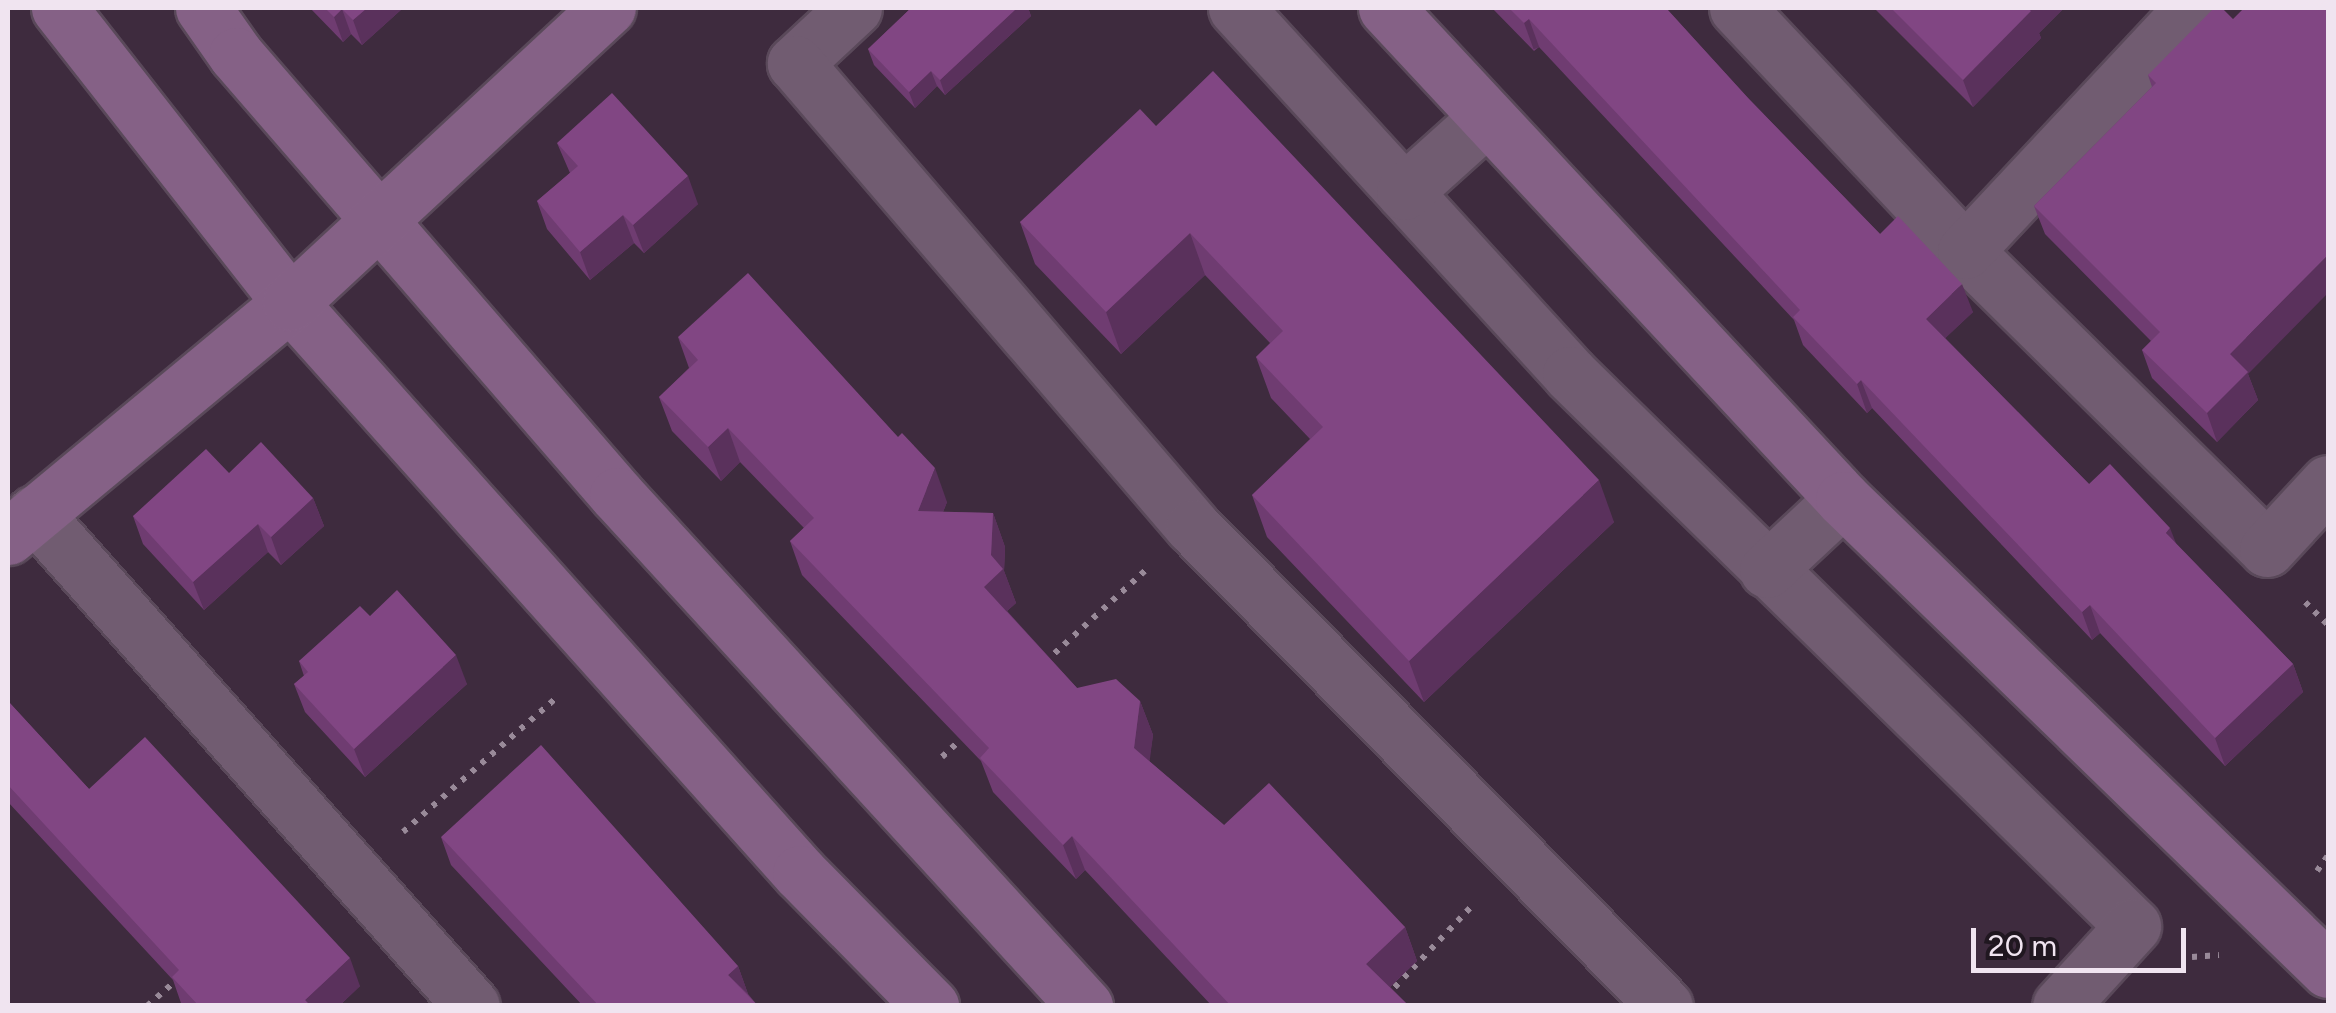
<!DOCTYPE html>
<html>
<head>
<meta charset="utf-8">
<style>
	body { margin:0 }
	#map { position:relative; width:2336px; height:1013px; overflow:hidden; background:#3e2b3e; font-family:Figtree,sans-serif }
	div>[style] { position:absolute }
	.path>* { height:6px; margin-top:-3px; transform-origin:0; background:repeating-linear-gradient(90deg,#998a99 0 5px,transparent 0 13px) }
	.roads { filter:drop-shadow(2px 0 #5a495a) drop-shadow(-2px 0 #5a495a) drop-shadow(0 2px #5a495a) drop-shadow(0 -2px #5a495a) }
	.street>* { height:55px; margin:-27.5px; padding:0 27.5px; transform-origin:27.5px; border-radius:27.5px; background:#715c71 }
	.secondary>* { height:55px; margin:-27.5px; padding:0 27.5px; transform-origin:27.5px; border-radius:27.5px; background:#856186 }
	.wall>* { inset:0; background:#6f3c71 }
	.shaded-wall>* { inset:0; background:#5a315c; transform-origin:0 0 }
	.building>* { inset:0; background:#814683 }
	span { translate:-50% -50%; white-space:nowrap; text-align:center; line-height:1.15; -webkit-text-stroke:8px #201720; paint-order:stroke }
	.frame { position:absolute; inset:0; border:10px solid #f0e4f0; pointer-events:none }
	.scale { position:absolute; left:1971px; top:928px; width:215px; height:45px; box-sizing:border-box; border:5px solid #f0e4f0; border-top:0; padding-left:12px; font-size:30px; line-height:35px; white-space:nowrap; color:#f0e4f0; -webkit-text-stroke:8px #201720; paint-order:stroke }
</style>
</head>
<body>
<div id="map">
	<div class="path">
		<i style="left:2305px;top:602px;width:33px;rotate:45deg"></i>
		<i style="left:1045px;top:662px;width:138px;rotate:-42.4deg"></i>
		<i style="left:942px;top:757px;width:33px;rotate:-43deg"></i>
		<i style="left:403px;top:832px;width:202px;rotate:-41.2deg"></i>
		<i style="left:2317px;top:871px;width:19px;rotate:-55deg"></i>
		<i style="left:2192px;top:957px;width:27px;rotate:-4deg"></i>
		<i style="left:147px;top:1006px;width:44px;rotate:-41.3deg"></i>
		<i style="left:1377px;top:1006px;width:139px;rotate:-46.5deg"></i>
	</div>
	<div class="roads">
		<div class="street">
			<i style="left:854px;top:8px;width:81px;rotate:137deg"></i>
			<i style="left:795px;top:63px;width:611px;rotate:49.38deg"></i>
			<i style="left:1193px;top:527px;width:672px;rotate:45.42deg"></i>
			<i style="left:1236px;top:8px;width:495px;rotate:47.6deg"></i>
			<i style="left:1570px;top:374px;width:788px;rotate:44.43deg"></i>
			<i style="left:2133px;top:926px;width:108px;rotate:132.4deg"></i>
			<i style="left:1737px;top:8px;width:333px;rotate:46.8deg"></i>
			<i style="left:1965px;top:251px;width:424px;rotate:44.6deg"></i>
			<i style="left:2267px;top:549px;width:90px;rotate:-47.3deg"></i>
			<i style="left:1404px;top:192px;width:109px;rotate:-42deg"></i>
			<i style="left:1965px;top:251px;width:333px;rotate:-46.9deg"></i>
			<i style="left:34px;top:513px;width:659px;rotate:48.38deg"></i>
			<i style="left:1767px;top:570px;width:104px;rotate:-43.1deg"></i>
		</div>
		<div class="secondary">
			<i style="left:59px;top:8px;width:375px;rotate:51.9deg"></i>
			<i style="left:290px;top:303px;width:765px;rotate:48.18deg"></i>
			<i style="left:800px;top:873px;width:187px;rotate:45.4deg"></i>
			<i style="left:203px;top:8px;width:57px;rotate:54.9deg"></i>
			<i style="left:236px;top:55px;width:582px;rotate:49.11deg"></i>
			<i style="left:617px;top:495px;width:693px;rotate:47.51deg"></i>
			<i style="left:1386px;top:8px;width:671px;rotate:47.05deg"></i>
			<i style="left:1843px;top:499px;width:676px;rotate:44.16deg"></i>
			<i style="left:8px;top:537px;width:366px;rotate:-39.7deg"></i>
			<i style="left:290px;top:303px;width:434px;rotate:-42.9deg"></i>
		</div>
	</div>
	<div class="wall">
		<i style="clip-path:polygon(310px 8px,403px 8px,362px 45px,351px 34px,343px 42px)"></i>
		<i style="clip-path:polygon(911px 8px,1028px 8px,1031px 16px,945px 95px,937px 86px,915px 108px,874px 65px,868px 49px)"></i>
		<i style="clip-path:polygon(1492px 8px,1666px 8px,1748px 98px,1880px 234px,1973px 312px,1945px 338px,2089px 484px,2176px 544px,2293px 664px,2303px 692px,2225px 766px,2100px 633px,2092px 640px,1872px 408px,1867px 413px,1803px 345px,1794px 320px,1539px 47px,1534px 51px)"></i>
		<i style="clip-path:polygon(1874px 8px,2064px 8px,2039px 33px,2041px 38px,1973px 107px)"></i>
		<i style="clip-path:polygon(2233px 19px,2248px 374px,2258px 400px,2217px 442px,2152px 378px,2142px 350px,2151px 341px,2045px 234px,2034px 206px,2152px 87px,2148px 75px)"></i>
		<i style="clip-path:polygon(1156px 126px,1614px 522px,1424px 702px,1267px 537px,1252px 495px,1310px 439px,1271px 398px,1256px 357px,1270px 343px,1205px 275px,1121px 354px,1035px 264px,1020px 222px)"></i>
		<i style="clip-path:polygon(557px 143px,698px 204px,644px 253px,634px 243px,590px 280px,547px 229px,537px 201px,570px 173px)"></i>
		<i style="clip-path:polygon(678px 337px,947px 502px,943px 512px,993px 513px,1005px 547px,1004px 571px,1016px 603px,1007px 611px,1077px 688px,1140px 701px,1153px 735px,1149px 761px,1224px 825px,1405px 927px,1417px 961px,1390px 987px,1409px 1006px,1212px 1006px,1085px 870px,1076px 879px,993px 792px,981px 761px,802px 575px,790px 541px,804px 528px,740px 462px,721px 481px,672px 431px,659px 397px,689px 368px)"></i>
		<i style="clip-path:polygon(229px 473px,313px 498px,324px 526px,281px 565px,268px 552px,204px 610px,143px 544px,133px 516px)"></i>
		<i style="clip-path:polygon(370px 616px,467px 684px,365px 777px,305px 712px,294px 684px,304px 676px,299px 661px)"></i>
		<i style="clip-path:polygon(8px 701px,89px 789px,360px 986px,339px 1006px,182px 1006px,173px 980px,8px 802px)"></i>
		<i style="clip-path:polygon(441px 837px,738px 966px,748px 994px,758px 1006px,583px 1006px,451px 865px)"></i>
	</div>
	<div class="shaded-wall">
		<i style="clip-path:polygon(367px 8px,403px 8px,362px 45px,353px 20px)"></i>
		<i style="clip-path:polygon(1017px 8px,1028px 8px,1031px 16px,945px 95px,940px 80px)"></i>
		<i style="clip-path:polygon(2027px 8px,2064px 8px,2039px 33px,2041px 38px,1973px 107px,1963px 80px)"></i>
		<i style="clip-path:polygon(342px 9px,351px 34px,343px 42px,334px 17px)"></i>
		<i style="left:1529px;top:19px;width:30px;height:6px;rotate:70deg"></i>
		<i style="clip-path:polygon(931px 71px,937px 86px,915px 108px,909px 92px)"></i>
		<i style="clip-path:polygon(688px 176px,698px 204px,644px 253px,633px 225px)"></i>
		<i style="clip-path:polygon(623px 215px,634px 243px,590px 280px,580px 252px)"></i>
		<i style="clip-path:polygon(1190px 233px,1205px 275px,1121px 354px,1106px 312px)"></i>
		<i style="clip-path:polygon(2328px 255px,2328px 293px,2248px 374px,2258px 400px,2217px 442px,2207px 413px,2230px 354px)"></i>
		<i style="clip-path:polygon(1962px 284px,1973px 312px,1936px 347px,1926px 319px)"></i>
		<i style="clip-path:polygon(1861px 380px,1872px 408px,1867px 413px,1857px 384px)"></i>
		<i style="clip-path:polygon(728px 428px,740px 462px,721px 481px,708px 447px)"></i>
		<i style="clip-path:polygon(935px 468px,947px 502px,930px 545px,918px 511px)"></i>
		<i style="clip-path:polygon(1599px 480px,1614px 522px,1424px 702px,1409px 661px)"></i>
		<i style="clip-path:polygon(313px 498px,324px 526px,281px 565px,271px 537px)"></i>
		<i style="clip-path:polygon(993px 513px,1005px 547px,1004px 571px,1016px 603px,996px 621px,984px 587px,991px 555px)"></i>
		<i style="clip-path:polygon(258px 524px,268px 552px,204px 610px,193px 582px)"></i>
		<i style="clip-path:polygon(2170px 528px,2181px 556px,2166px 533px)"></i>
		<i style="clip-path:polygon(2090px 605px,2100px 633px,2092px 640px,2082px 612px)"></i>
		<i style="clip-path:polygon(456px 655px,467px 684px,365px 777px,354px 749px)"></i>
		<i style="clip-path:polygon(2293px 664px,2303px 692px,2225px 766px,2215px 738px)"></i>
		<i style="clip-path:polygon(1140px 701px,1153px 735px,1147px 782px,1134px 748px)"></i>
		<i style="clip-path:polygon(1072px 836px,1085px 870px,1076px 879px,1063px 845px)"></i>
		<i style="clip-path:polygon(1405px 927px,1417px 961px,1378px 998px,1366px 964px)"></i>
		<i style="clip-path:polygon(350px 958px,360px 986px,339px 1006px,307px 1006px,305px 1000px)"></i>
		<i style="clip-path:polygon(738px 966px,748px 994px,728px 975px)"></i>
	</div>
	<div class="building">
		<i style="clip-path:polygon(325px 8px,367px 8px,353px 20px,342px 9px,334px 17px)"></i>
		<i style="clip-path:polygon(911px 8px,1017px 8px,940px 80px,931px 71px,909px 92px,868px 49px)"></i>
		<i style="clip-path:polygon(1509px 8px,1666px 8px,1748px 98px,1880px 234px,1898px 216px,1962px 284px,1926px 319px,2089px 484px,2110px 464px,2170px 528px,2166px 533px,2293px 664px,2215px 738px,2090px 605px,2082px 612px,1861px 380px,1857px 384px,1793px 317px,1800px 310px,1529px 19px,1524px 23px)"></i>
		<i style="clip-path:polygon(1891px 8px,2027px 8px,2031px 11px,1963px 80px)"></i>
		<i style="clip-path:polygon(2214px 8px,2222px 8px,2233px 19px,2244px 8px,2328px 8px,2328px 255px,2230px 354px,2248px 372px,2207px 413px,2142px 350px,2160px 332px,2034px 206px,2156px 83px,2148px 75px)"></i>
		<i style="clip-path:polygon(1213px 71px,1599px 480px,1409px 661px,1252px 495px,1323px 427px,1256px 357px,1283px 331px,1190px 233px,1106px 312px,1020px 222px,1140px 109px,1156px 126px)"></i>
		<i style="clip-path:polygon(612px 93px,688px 176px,633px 225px,623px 215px,580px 252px,537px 201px,578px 166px,557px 143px)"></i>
		<i style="clip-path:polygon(748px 273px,898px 437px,902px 433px,935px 468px,918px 511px,993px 513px,991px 555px,1003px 569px,984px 587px,1077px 688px,1116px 679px,1140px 701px,1134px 748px,1224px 825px,1269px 783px,1405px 927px,1366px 964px,1409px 1006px,1231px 1006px,1072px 836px,1063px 845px,980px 758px,989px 748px,790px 541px,814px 518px,728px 428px,708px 447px,659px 397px,698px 360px,678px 337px)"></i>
		<i style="clip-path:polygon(261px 442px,313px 498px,271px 537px,258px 524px,193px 582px,133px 516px,206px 449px,229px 473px)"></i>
		<i style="clip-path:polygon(397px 590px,456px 655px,354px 749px,294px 684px,308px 672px,299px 661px,360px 606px,370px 616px)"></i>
		<i style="clip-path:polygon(8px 701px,89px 789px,145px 737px,350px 958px,305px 1000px,311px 1006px,199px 1006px,172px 977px,179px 970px,8px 785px)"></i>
		<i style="clip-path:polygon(541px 745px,738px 966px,728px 975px,758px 1006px,599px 1006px,441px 837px)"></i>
	</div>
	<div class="frame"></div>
	<div class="scale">20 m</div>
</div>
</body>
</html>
